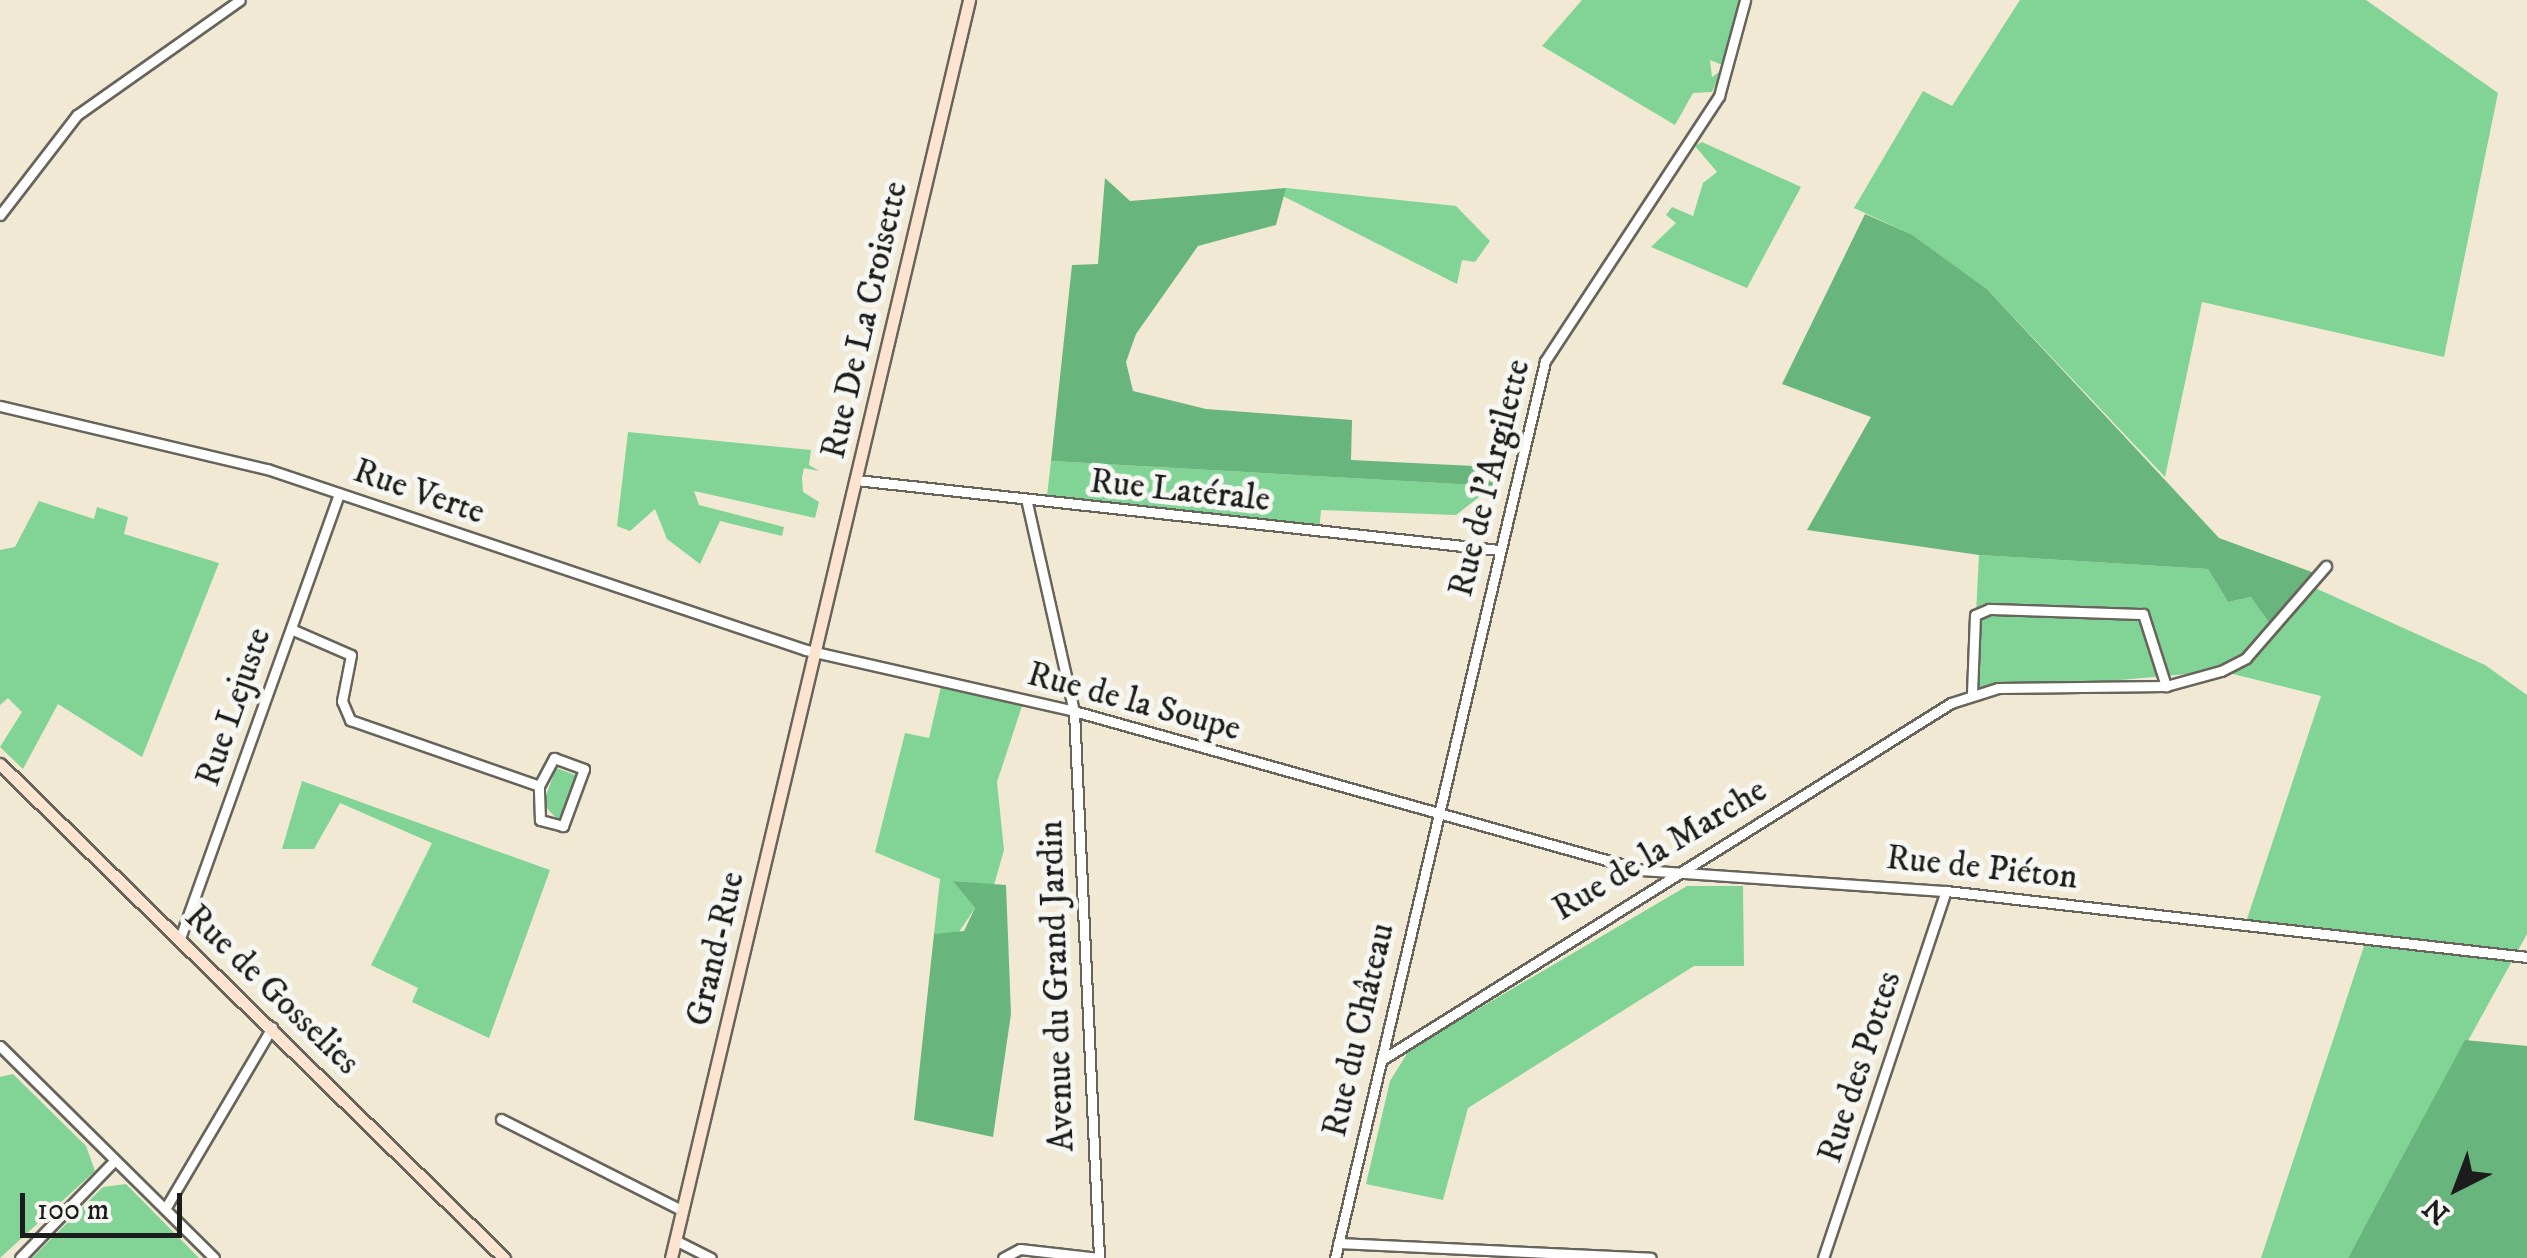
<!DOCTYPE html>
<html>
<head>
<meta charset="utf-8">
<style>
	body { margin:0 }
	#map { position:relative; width:2527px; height:1258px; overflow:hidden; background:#f1e9d4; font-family:"IM FELL DW Pica",serif }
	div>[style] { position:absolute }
	.green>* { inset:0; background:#81d495 }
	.forest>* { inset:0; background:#68b67e }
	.roads { filter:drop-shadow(2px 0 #67645c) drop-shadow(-2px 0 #67645c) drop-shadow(0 2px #67645c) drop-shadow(0 -2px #67645c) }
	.street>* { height:9px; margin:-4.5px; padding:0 4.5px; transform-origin:4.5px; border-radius:4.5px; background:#fff }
	.secondary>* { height:11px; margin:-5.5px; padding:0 5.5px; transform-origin:5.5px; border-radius:5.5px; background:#fde4d1 }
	span { translate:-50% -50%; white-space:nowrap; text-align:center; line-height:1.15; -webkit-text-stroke:10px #f6f6f2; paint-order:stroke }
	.street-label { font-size:35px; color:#1c1c1c }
	.north { position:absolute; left:2407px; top:1138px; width:100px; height:100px; -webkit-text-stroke:8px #f6f6f2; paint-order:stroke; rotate:222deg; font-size:28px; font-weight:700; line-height:40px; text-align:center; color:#1c1c1c }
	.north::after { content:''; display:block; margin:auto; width:35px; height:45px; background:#1c1c1c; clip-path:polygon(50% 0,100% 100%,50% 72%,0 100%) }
	.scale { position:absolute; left:20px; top:1193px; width:162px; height:45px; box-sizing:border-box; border:5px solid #1c1c1c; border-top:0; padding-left:12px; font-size:30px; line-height:35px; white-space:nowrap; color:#1c1c1c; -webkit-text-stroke:8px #f6f6f2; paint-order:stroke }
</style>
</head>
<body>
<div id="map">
	<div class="green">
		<i style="clip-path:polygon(1582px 0,1745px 0,1732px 69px,1710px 60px,1712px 77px,1722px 70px,1712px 92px,1693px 93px,1675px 125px,1542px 46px)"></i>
		<i style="clip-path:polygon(2020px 0,2366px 0,2498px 93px,2444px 357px,2202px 302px,2165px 477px,1987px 289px,1911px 234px,1854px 208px,1923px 91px,1952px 106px)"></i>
		<i style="clip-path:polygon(1702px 142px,1801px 187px,1747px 288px,1651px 247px,1676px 223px,1666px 215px,1672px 207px,1693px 216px,1703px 183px,1717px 172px,1695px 146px)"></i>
		<i style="clip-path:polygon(1286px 188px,1456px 206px,1490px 241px,1475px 262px,1462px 260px,1457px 284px,1281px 195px)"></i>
		<i style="clip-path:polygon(628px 432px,811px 450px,809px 465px,819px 471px,804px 468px,802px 477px,803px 492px,819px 502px,815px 518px,694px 491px,699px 505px,784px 527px,782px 536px,720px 521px,700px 564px,667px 539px,655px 509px,630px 531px,617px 526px)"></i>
		<i style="clip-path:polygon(1051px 461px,1493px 486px,1456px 515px,1321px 510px,1319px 533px,1046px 504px)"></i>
		<i style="clip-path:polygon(39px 501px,94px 519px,97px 507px,128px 517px,124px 534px,219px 563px,142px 757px,58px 704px,23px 769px,0 747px,22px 712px,8px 698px,0 705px,0 550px,15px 547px)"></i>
		<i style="clip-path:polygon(1979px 555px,2208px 569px,2228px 602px,2251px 597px,2264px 611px,2313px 587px,2485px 665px,2527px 695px,2527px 934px,2348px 1258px,2261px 1258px,2366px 940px,2245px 925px,2321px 696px,2221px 671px,1972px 693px)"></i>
		<i style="clip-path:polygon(942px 682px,1024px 700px,997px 782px,1004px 850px,994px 885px,954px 881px,975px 908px,957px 935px,934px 934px,940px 879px,875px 852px,905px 733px,929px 738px)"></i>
		<i style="clip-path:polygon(556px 768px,578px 776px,559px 821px,543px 804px)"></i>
		<i style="clip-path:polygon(302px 781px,550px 870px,489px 1038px,412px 1002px,418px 988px,371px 965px,432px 843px,340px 803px,314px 849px,282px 849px)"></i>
		<i style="clip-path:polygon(1687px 886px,1743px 886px,1744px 966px,1694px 966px,1468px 1108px,1443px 1200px,1366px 1184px,1390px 1081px,1410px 1049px)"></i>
		<i style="clip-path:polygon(13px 1074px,86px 1146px,95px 1171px,0 1258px,0 1077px)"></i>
		<i style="clip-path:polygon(126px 1184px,199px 1258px,32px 1258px,103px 1187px)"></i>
	</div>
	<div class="forest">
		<i style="clip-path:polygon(1105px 178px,1130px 201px,1286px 188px,1276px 225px,1198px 246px,1136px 334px,1126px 362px,1133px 391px,1206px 409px,1352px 420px,1351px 460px,1495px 467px,1493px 486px,1051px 461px,1072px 265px,1098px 264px)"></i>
		<i style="clip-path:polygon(1865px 214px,1911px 234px,1987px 289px,2219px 538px,2320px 575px,2274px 629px,2251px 597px,2228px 602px,2208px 569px,1979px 555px,1807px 530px,1871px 417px,1782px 384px)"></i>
		<i style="clip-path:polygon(953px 881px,1006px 885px,1011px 1014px,993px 1137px,914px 1120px,934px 934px,964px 931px,975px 908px)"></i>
		<i style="clip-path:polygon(2465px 1040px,2527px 1046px,2527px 1258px,2348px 1258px)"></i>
	</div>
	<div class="roads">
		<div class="street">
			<i style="left:0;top:215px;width:126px;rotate:-52.4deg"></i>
			<i style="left:77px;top:115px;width:199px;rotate:-35.2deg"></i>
			<i style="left:0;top:406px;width:274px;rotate:13.3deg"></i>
			<i style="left:267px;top:469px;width:569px;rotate:18.56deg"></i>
			<i style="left:806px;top:650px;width:275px;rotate:12.8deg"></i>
			<i style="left:1074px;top:711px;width:590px;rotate:15.64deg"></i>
			<i style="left:1642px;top:870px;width:305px;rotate:4deg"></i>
			<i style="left:1946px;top:891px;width:585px;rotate:6.48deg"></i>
			<i style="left:856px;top:480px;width:647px;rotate:6.21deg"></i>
			<i style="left:1027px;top:503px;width:213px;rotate:77.3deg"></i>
			<i style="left:1074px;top:711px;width:548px;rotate:87.38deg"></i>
			<i style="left:291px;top:629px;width:65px;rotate:23.4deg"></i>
			<i style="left:351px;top:655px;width:47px;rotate:101.1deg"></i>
			<i style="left:342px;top:701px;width:21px;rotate:67deg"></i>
			<i style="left:350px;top:720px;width:200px;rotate:19.2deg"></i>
			<i style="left:539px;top:786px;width:32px;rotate:-62deg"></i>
			<i style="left:554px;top:758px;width:32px;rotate:20deg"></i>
			<i style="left:584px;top:769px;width:61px;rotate:110.2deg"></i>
			<i style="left:563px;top:826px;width:24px;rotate:-165deg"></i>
			<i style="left:540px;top:820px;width:34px;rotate:-92deg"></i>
			<i style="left:1972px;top:693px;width:78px;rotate:-87.8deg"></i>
			<i style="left:1975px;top:615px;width:15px;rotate:-23deg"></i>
			<i style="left:1989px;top:609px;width:154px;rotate:1.9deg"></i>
			<i style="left:2143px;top:614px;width:76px;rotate:72.3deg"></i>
			<i style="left:180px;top:938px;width:472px;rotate:-70.3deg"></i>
			<i style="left:0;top:1046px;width:301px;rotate:44.7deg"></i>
			<i style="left:1383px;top:1059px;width:670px;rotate:-32.08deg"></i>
			<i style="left:1951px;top:703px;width:49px;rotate:-17.7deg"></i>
			<i style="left:1998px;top:688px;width:168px;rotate:-0.7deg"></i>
			<i style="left:2166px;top:686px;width:57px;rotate:-15.3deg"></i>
			<i style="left:2221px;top:671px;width:28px;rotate:-27deg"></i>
			<i style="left:2246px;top:658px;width:122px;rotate:-49deg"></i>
			<i style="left:501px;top:1119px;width:202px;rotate:26.8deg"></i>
			<i style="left:165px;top:1209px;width:211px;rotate:-59.5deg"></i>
			<i style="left:675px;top:1240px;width:40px;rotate:26.6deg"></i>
			<i style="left:1338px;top:1243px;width:313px;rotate:2.7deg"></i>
			<i style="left:20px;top:1258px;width:136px;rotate:-45.9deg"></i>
			<i style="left:1003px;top:1258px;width:19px;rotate:-28deg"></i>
			<i style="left:1020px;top:1249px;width:79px;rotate:6.6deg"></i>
			<i style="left:1335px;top:1258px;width:921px;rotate:-76.82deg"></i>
			<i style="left:1545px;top:361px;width:317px;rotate:-56.7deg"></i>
			<i style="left:1719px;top:96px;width:99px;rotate:-74.8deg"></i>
			<i style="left:1823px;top:1258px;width:387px;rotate:-71.5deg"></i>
		</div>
		<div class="secondary">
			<i style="left:0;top:764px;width:706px;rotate:44.43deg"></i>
			<i style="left:671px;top:1258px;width:1293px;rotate:-76.67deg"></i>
		</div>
	</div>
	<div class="street-label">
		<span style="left:865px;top:320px;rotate:-77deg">Rue De La Croisette</span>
		<span style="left:1490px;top:478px;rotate:-76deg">Rue de l'Argilette</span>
		<span style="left:1180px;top:491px;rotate:6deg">Rue Latérale</span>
		<span style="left:419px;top:492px;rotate:19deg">Rue Verte</span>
		<span style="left:1134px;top:702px;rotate:15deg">Rue de la Soupe</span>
		<span style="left:234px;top:707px;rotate:-71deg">Rue Lejuste</span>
		<span style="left:1660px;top:850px;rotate:-31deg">Rue de la Marche</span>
		<span style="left:1982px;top:868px;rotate:6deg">Rue de Piéton</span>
		<span style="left:716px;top:949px;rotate:-77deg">Grand-Rue</span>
		<span style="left:1057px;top:986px;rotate:-92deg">Avenue du Grand Jardin</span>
		<span style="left:272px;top:990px;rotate:44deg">Rue de Gosselies</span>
		<span style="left:1359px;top:1030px;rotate:-77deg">Rue du Château</span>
		<span style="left:1860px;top:1067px;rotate:-72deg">Rue des Pottes</span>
	</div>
	<div class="north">N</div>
	<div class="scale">100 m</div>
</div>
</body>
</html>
